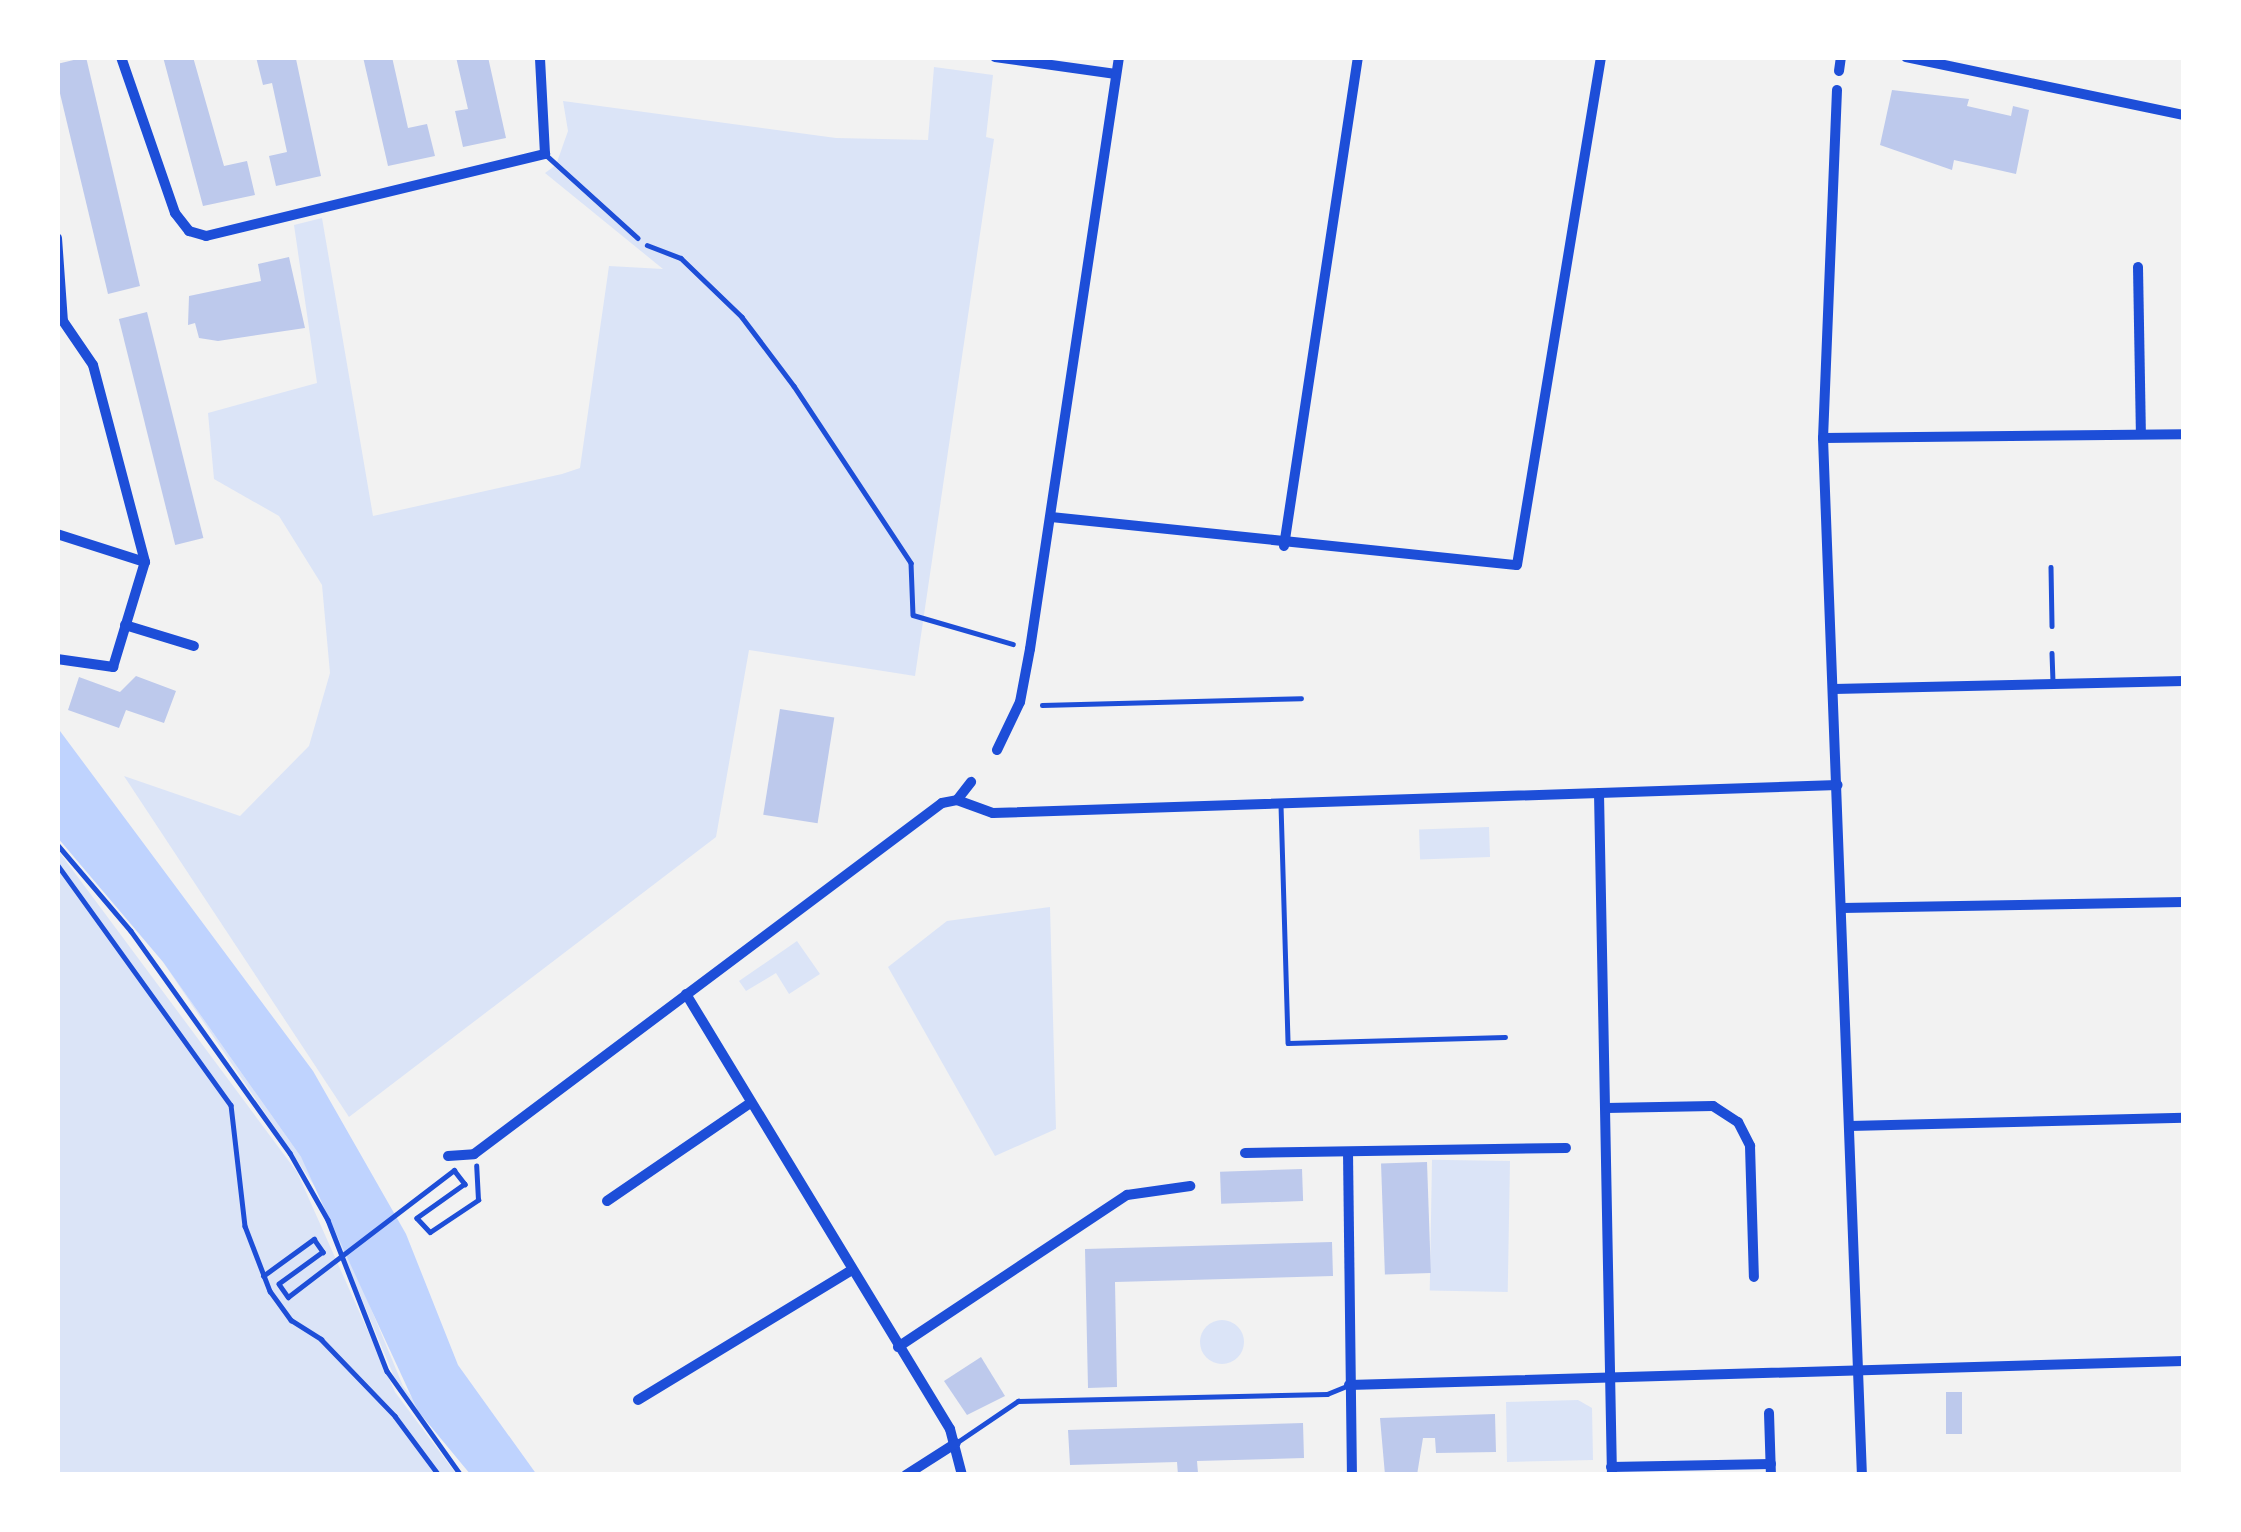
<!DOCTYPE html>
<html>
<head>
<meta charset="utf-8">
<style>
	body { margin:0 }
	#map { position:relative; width:2241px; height:1532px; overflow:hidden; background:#f2f2f2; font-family:"Space Grotesk",sans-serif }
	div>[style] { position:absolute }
	.green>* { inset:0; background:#dbe4f7; transform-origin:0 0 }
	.round { border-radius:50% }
	.water>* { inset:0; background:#bfd3fe }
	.building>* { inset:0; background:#bdc9ec; transform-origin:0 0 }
	.path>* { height:4.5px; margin:-2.25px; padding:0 2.25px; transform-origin:2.25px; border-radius:2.25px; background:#1d4ed8 }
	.service>* { height:4.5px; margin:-2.25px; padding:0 2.25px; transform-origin:2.25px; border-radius:2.25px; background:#1d4ed8 }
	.minor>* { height:10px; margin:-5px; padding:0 5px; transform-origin:5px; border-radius:5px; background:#1d4ed8 }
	span { translate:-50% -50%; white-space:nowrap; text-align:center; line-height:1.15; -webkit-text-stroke:9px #fff; paint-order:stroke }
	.frame { position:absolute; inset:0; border:60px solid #fff; pointer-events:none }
</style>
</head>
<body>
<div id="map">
	<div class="green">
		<i style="clip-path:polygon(934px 67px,993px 75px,986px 137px,994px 139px,915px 676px,749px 650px,716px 837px,349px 1117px,124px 776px,240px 816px,309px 746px,330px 673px,322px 585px,279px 516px,214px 479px,208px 413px,317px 383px,294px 225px,322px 218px,373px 516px,562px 474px,580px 468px,609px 266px,663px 269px,545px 173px,556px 165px,568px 131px,563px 101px,836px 138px,928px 140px)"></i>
		<i style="left:1489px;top:827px;width:30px;height:70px;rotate:88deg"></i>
		<i style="clip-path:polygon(57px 849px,297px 1172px,395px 1392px,457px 1475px,57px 1475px)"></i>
		<i style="clip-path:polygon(1050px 907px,1056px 1129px,995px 1156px,888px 967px,947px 921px)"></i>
		<i style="clip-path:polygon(797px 941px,820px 974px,789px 994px,776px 973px,746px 991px,739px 981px)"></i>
		<i style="clip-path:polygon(163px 962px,301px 1157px,338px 1229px,403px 1386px,471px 1475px,398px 1386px,315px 1187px)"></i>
		<i style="left:1510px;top:1161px;width:131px;height:78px;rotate:91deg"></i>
		<i class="round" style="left:1200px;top:1320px;width:44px;height:44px"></i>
		<i style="clip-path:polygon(1578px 1400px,1592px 1408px,1593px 1460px,1507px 1462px,1506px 1402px)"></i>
	</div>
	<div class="water">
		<i style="clip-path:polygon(57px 727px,313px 1071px,406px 1234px,458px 1365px,537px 1475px,471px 1475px,418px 1411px,301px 1157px,163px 962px,57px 837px)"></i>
	</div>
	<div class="building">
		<i style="clip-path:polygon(86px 57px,140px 286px,108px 294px,57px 81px,57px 64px)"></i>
		<i style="clip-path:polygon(163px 57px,193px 57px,224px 166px,247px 161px,255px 195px,203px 206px)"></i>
		<i style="clip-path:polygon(256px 57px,296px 59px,321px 176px,276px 186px,269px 156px,287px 152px,272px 83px,263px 85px)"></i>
		<i style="clip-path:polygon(363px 57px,392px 57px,408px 128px,427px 124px,435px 156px,388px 166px)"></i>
		<i style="clip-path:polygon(456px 57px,488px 57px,506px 138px,463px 147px,455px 111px,468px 109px)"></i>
		<i style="clip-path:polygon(1892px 90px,1969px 99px,1967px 106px,2011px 116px,2013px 106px,2029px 110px,2016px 174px,1954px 160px,1952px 170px,1880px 145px)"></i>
		<i style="clip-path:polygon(289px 257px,305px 328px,218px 341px,199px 338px,195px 323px,188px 325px,189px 296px,261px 281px,258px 264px)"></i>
		<i style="left:147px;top:312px;width:233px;height:29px;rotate:76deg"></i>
		<i style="clip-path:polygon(136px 676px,176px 691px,164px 723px,126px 710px,119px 728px,68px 710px,79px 677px,120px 692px)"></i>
		<i style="left:780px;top:709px;width:55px;height:107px;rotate:9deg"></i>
		<i style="left:1427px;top:1162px;width:111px;height:46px;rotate:88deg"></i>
		<i style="left:1302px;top:1169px;width:32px;height:82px;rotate:88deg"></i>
		<i style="clip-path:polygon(1332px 1242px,1333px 1276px,1115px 1282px,1117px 1387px,1088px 1388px,1085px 1249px)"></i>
		<i style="clip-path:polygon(981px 1357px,1005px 1396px,967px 1415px,944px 1381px)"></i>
		<i style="left:1946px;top:1392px;width:16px;height:42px"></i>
		<i style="clip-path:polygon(1495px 1414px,1496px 1452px,1436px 1453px,1435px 1438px,1423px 1438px,1417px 1475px,1385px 1475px,1380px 1418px)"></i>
		<i style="clip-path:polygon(1303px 1423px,1304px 1458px,1197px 1461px,1198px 1473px,1178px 1475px,1177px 1462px,1070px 1465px,1068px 1430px)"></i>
	</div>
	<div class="path">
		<i style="left:647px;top:245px;width:36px;rotate:21deg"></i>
		<i style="left:681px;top:258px;width:85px;rotate:44deg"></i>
		<i style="left:742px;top:317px;width:86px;rotate:53deg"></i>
		<i style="left:794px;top:386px;width:212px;rotate:56.5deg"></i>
		<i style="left:911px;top:563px;width:52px;rotate:87.8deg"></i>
		<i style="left:913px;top:615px;width:104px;rotate:16.2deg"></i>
		<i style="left:1042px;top:705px;width:259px;rotate:-1.5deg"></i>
		<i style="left:57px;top:844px;width:114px;rotate:49.6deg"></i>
		<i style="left:131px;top:931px;width:273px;rotate:54.4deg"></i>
		<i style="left:290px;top:1153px;width:77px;rotate:60.4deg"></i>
		<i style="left:328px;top:1220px;width:162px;rotate:68.7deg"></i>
		<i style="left:387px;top:1371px;width:128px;rotate:54.6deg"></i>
		<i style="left:57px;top:864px;width:297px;rotate:54.2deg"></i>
		<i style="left:231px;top:1105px;width:122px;rotate:83.4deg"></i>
		<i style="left:245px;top:1226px;width:70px;rotate:69deg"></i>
		<i style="left:270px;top:1291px;width:36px;rotate:54deg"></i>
		<i style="left:291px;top:1320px;width:36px;rotate:32deg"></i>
		<i style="left:321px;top:1339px;width:107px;rotate:46.1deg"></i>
		<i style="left:395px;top:1416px;width:74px;rotate:53.3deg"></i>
		<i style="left:263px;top:1276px;width:63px;rotate:-36deg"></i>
		<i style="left:314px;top:1239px;width:16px;rotate:55deg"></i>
		<i style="left:323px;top:1252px;width:54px;rotate:144deg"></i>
		<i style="left:279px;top:1284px;width:16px;rotate:55deg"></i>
		<i style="left:288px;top:1297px;width:209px;rotate:-37.4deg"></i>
		<i style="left:454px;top:1170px;width:18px;rotate:52deg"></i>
		<i style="left:465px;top:1184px;width:59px;rotate:144.7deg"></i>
		<i style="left:417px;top:1218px;width:19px;rotate:47deg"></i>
		<i style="left:430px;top:1232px;width:58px;rotate:-33.7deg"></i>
		<i style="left:478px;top:1200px;width:34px;rotate:-93deg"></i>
	</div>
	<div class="service">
		<i style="left:545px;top:154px;width:125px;rotate:42.1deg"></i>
		<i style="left:2051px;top:567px;width:59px;rotate:89deg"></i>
		<i style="left:2052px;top:653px;width:30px;rotate:88deg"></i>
		<i style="left:1281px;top:805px;width:238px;rotate:88.3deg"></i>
		<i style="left:1288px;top:1043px;width:217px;rotate:-1.6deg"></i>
		<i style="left:956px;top:1443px;width:75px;rotate:-34.1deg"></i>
		<i style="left:1018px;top:1401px;width:309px;rotate:-1.3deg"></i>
		<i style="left:1327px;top:1394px;width:24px;rotate:-22deg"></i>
	</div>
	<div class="minor">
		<i style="left:121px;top:57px;width:165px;rotate:70.9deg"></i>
		<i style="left:175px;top:213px;width:23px;rotate:52deg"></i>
		<i style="left:189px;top:231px;width:18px;rotate:16deg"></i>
		<i style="left:206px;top:236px;width:349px;rotate:-13.6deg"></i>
		<i style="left:545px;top:154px;width:97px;rotate:-93deg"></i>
		<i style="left:995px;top:57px;width:122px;rotate:8deg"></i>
		<i style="left:1906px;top:57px;width:284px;rotate:11.8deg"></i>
		<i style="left:1839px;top:71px;width:14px;rotate:-82deg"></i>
		<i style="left:1837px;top:90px;width:348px;rotate:92.3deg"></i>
		<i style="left:1823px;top:438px;width:1038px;rotate:87.85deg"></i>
		<i style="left:57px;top:238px;width:83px;rotate:85.9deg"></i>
		<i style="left:63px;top:321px;width:53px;rotate:55.7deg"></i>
		<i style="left:93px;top:365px;width:204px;rotate:75.2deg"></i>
		<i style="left:2138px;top:267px;width:167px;rotate:89deg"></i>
		<i style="left:1823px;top:438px;width:361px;rotate:-0.6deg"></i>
		<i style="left:1051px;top:517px;width:468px;rotate:5.9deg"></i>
		<i style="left:1517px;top:565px;width:515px;rotate:-80.61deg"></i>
		<i style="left:57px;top:534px;width:92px;rotate:17.7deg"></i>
		<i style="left:1284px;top:546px;width:495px;rotate:-81.4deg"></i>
		<i style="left:125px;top:625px;width:72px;rotate:16.9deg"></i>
		<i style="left:57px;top:659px;width:57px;rotate:8.1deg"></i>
		<i style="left:113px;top:667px;width:110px;rotate:-73.1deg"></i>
		<i style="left:1834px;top:689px;width:350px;rotate:-1.3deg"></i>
		<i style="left:997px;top:750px;width:53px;rotate:-64.4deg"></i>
		<i style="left:1020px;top:702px;width:54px;rotate:-79.3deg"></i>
		<i style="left:1030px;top:649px;width:599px;rotate:-81.45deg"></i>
		<i style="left:1599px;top:793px;width:682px;rotate:88.91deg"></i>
		<i style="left:957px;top:800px;width:38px;rotate:20deg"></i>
		<i style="left:993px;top:813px;width:845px;rotate:-1.9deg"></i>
		<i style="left:1842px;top:908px;width:342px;rotate:-1deg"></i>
		<i style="left:686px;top:994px;width:509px;rotate:58.75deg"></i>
		<i style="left:950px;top:1429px;width:48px;rotate:75.4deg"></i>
		<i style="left:1606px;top:1108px;width:107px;rotate:-1.1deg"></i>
		<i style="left:1713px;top:1106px;width:30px;rotate:33deg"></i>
		<i style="left:1738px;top:1122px;width:27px;rotate:63deg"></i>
		<i style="left:1750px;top:1146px;width:131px;rotate:88.3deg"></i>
		<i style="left:1850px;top:1126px;width:334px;rotate:-1.4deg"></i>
		<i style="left:1348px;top:1152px;width:323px;rotate:89.3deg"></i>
		<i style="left:1245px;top:1153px;width:321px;rotate:-0.9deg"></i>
		<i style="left:448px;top:1156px;width:26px;rotate:-4deg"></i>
		<i style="left:474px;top:1154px;width:585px;rotate:-36.87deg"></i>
		<i style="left:942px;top:803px;width:15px;rotate:-11deg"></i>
		<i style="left:957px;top:800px;width:23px;rotate:-52deg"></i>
		<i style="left:607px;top:1201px;width:173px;rotate:-34.4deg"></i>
		<i style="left:898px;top:1347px;width:275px;rotate:-33.6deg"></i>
		<i style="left:1127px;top:1195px;width:64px;rotate:-8.1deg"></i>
		<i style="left:1349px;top:1385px;width:835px;rotate:-1.65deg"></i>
		<i style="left:638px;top:1400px;width:250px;rotate:-31.3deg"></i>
		<i style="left:1769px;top:1413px;width:62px;rotate:88.2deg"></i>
		<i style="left:1611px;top:1467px;width:160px;rotate:-1.1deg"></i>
		<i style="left:906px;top:1475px;width:59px;rotate:-32.6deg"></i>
	</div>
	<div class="frame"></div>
</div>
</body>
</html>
